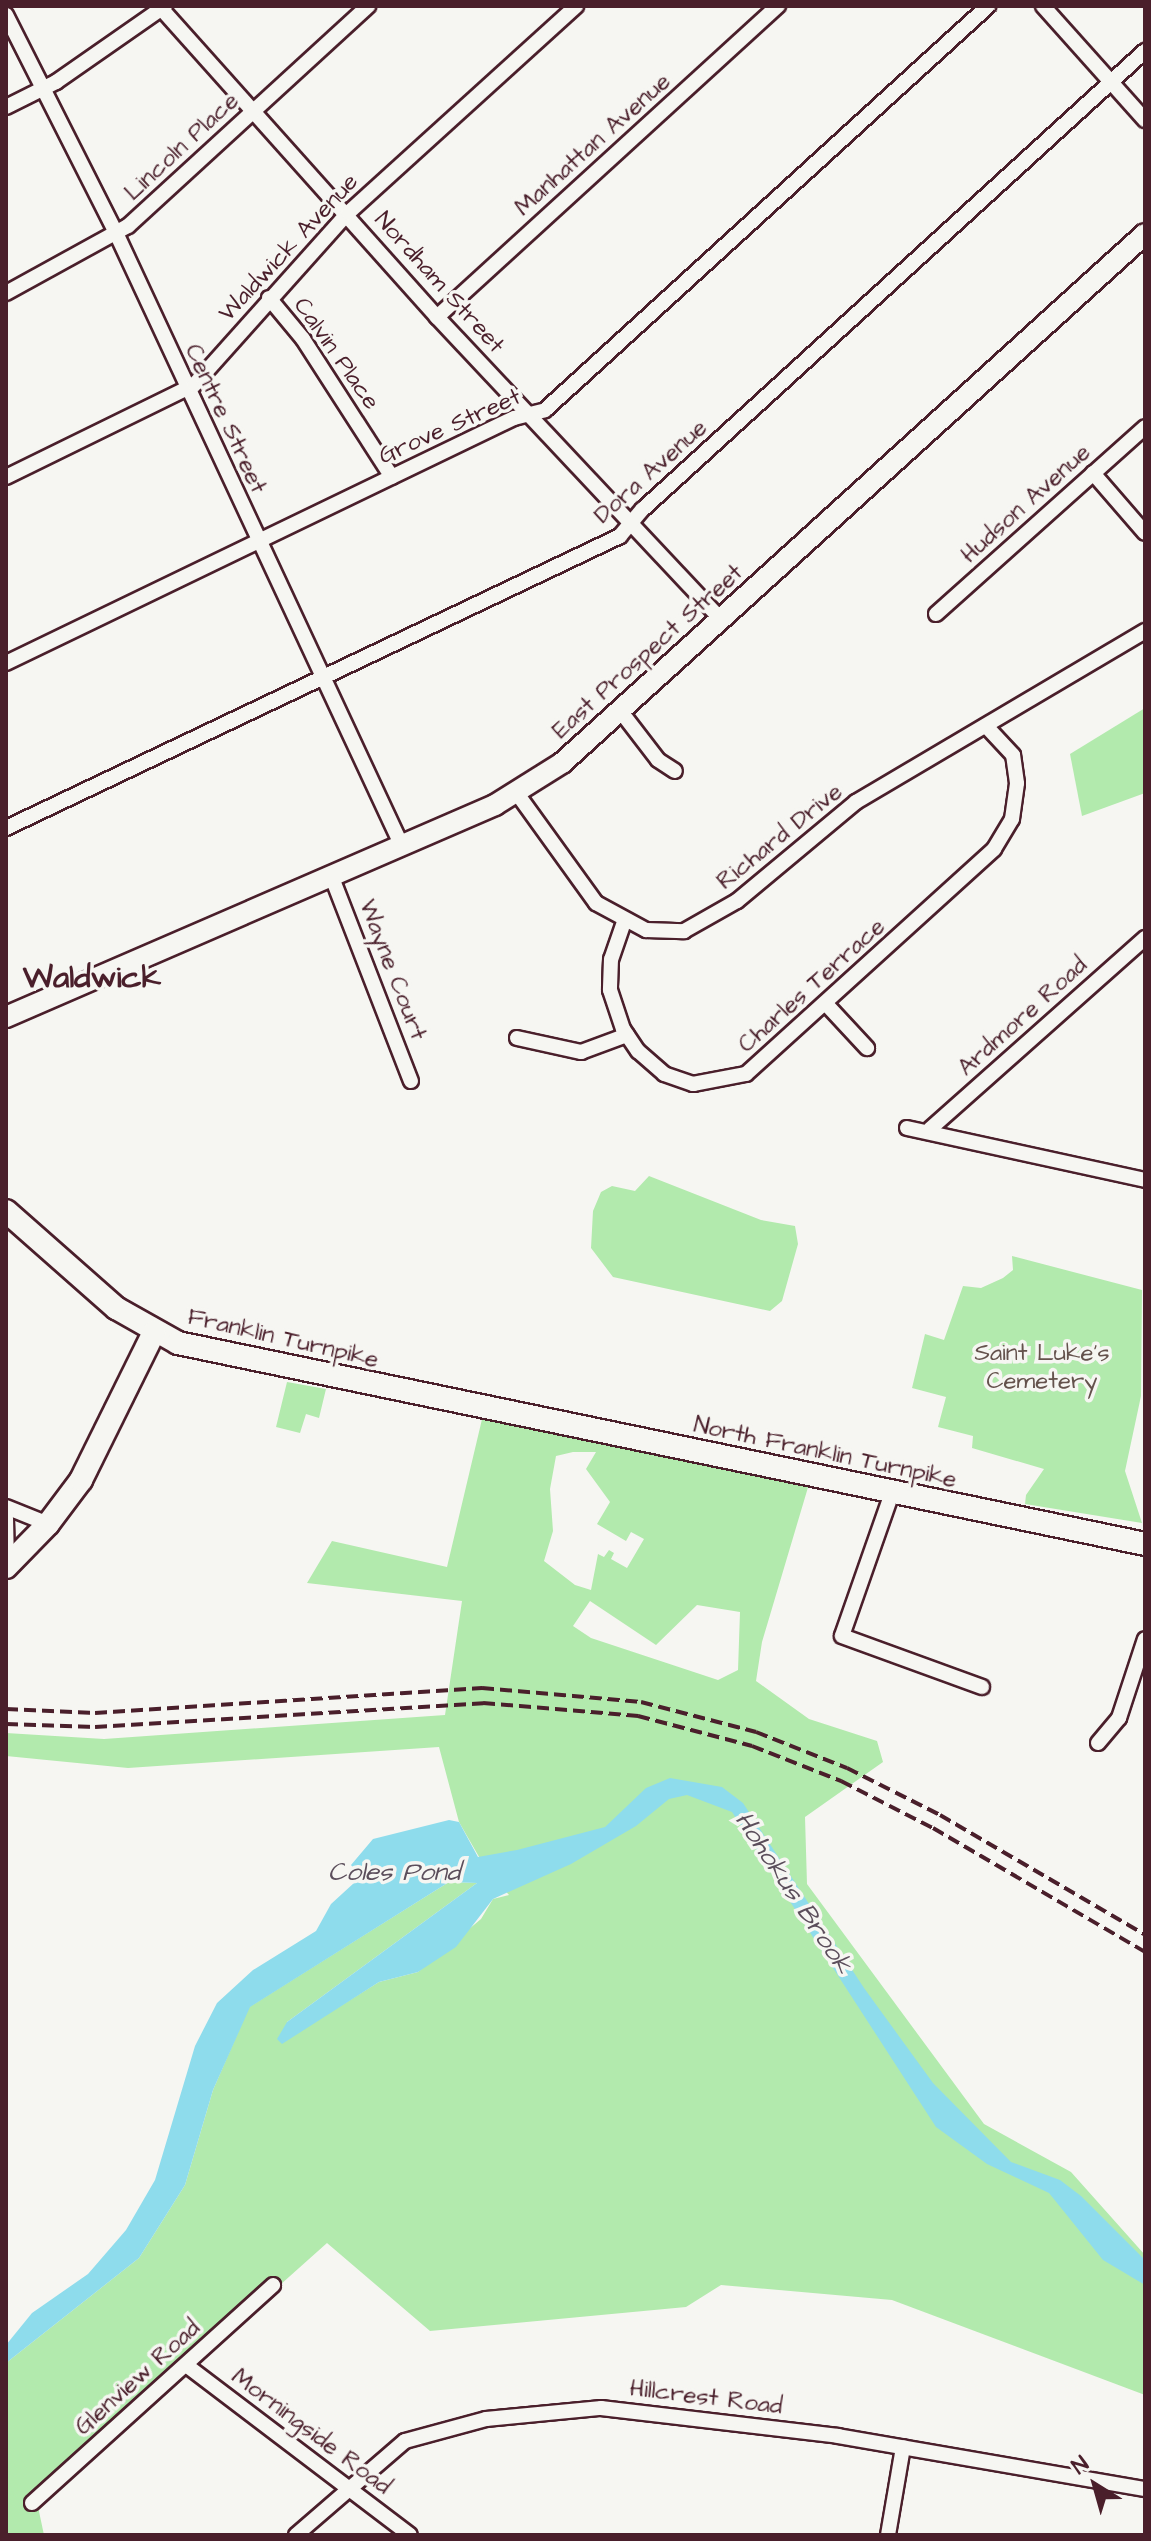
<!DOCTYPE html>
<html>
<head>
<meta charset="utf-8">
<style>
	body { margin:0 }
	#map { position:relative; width:1151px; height:2541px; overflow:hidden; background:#f6f6f2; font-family:"Architects Daughter",sans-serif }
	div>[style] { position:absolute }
	.green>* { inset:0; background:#b2eaad }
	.water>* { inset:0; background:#8edcec }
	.roads { filter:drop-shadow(2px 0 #4a1f2b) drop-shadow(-2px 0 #4a1f2b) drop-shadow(0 2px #4a1f2b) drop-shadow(0 -2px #4a1f2b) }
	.street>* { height:14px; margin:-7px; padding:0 7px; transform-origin:7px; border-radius:7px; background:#f6f6f2 }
	.secondary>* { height:20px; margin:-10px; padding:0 10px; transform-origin:10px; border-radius:10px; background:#f6f6f2 }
	.primary>* { height:22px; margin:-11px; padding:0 11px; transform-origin:11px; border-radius:11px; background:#f6f6f2 }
	.rail>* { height:4px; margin-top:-2px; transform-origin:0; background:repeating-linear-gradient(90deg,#4a1f2b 0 12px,transparent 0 18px) }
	span { translate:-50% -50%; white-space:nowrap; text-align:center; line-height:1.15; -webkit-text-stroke:7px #f6f6f2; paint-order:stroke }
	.street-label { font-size:24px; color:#4a1f2b }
	.park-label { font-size:24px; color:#64524c }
	.water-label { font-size:26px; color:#5b4e5b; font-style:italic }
	.district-label { font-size:32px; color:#4a1f2b; font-weight:700 }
	.frame { position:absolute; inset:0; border:8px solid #4a1f2b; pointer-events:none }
	.north { position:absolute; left:1055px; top:2445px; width:80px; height:80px; -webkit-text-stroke:6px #f6f6f2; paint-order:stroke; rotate:323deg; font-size:22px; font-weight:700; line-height:32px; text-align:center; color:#4a1f2b }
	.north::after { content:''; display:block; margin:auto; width:28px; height:36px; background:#4a1f2b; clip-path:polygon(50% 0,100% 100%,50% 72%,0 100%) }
</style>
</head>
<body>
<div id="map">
	<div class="green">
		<i style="clip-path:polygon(1145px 708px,1145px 793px,1082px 816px,1070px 754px)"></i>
		<i style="clip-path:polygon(649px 1176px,761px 1220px,795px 1226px,798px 1244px,782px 1301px,770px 1311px,613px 1277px,591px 1248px,593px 1211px,601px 1192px,612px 1186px,635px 1191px)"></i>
		<i style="clip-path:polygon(1012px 1256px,1142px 1290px,1141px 1396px,1125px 1471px,1142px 1523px,1025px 1504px,1026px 1495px,1044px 1469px,972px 1448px,973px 1436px,938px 1427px,946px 1397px,912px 1388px,925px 1334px,944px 1340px,963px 1286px,981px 1288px,1003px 1278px,1013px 1270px)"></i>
		<i style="clip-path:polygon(287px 1382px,326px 1389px,319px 1418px,306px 1414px,300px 1433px,276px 1427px)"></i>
		<i style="clip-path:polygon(evenodd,483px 1415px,809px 1484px,762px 1642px,756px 1681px,809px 1719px,877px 1741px,883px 1762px,805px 1817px,807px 1884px,984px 2124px,1071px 2172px,1145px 2255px,1145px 2395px,892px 2300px,721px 2285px,686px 2307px,430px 2331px,327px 2243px,37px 2502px,44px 2535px,6px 2535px,6px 2363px,139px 2258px,185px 2185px,213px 2090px,249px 2007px,449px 1882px,477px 1883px,287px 2022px,292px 2036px,379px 1982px,418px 1972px,481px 1919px,493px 1899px,509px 1895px,486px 1869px,459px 1822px,439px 1747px,128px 1768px,6px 1756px,6px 1733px,104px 1739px,445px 1715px,462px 1601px,307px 1583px,332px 1541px,447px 1567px,483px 1415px,573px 1452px,596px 1452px,586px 1469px,610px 1502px,597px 1524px,626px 1541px,631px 1532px,644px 1539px,627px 1568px,611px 1559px,614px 1553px,609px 1550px,604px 1557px,598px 1554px,591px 1590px,575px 1585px,544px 1561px,553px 1531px,550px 1489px,556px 1456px,573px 1452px,483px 1415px,590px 1601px,656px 1645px,697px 1605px,740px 1612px,738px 1670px,718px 1680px,591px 1638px,573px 1626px,590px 1601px)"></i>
	</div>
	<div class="water">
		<i style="clip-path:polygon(670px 1778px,722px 1787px,743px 1803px,864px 1988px,933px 2083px,1011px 2162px,1060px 2180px,1081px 2196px,1145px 2260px,1145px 2285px,1103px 2260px,1049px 2193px,987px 2164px,936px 2127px,732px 1812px,687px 1795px,669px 1799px,636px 1826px,571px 1864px,493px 1899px,456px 1947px,418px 1972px,379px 1982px,282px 2044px,277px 2039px,287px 2022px,477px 1883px,449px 1882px,250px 2007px,213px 2090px,185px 2185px,139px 2258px,6px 2363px,6px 2345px,32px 2313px,88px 2274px,126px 2230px,155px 2180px,195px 2046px,217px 2003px,253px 1970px,316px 1931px,331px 1904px,354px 1883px,357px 1873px,351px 1865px,373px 1839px,449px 1820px,459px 1822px,478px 1857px,517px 1850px,605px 1827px,646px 1788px)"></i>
	</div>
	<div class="roads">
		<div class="street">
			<i style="left:159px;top:6px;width:417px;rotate:48.2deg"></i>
			<i style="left:437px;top:317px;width:417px;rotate:46.8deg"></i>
			<i style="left:1043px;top:6px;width:153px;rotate:48.2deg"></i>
			<i style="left:6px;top:15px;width:246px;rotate:63.2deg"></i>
			<i style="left:117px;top:235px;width:672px;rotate:65deg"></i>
			<i style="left:6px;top:107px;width:56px;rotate:-26.6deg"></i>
			<i style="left:56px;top:82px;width:133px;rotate:-34.9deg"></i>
			<i style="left:6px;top:293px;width:139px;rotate:-28.8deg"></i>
			<i style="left:128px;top:226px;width:326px;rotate:-42.5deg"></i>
			<i style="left:269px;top:298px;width:53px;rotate:50.3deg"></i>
			<i style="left:303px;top:339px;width:164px;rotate:57.2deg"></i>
			<i style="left:437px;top:317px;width:462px;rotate:-42.4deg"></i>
			<i style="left:1093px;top:473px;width:79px;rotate:49.1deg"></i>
			<i style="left:6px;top:477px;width:209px;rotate:-26.1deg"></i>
			<i style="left:194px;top:385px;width:231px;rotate:-48.2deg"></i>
			<i style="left:348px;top:213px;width:308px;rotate:-42.2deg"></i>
			<i style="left:936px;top:614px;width:280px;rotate:-41.8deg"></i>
			<i style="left:6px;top:663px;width:564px;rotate:-25.75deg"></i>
			<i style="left:514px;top:418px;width:32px;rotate:-14deg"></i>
			<i style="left:545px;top:410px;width:600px;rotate:-42.36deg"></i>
			<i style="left:622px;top:713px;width:59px;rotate:52.5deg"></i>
			<i style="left:658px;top:760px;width:20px;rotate:33deg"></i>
			<i style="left:516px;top:792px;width:137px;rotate:54.2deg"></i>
			<i style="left:596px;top:903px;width:57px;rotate:28.4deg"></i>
			<i style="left:646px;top:930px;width:38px;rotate:2deg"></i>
			<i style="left:684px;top:931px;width:61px;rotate:-29.5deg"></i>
			<i style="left:737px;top:901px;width:155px;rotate:-39.8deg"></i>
			<i style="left:856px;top:802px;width:336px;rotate:-30.6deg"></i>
			<i style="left:6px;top:828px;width:680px;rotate:-25.43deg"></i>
			<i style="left:620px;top:536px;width:35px;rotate:-50deg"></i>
			<i style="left:643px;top:509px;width:680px;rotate:-42.38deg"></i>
			<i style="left:331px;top:875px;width:221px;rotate:68.8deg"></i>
			<i style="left:624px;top:922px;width:39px;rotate:109deg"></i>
			<i style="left:611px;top:959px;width:31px;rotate:92deg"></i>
			<i style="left:610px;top:990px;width:41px;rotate:71.6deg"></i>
			<i style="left:623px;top:1029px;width:27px;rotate:56deg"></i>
			<i style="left:638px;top:1051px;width:35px;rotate:41deg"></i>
			<i style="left:664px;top:1074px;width:31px;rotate:19deg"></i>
			<i style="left:693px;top:1084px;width:54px;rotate:-10.7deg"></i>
			<i style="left:746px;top:1074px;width:335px;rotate:-42.2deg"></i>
			<i style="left:994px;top:849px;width:35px;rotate:-59deg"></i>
			<i style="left:1012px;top:819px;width:36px;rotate:-82deg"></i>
			<i style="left:1017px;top:783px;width:28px;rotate:-98deg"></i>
			<i style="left:1013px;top:755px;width:40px;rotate:-133deg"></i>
			<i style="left:827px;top:1005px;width:59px;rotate:47.1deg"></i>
			<i style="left:517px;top:1038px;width:66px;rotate:12.3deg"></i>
			<i style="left:581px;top:1052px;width:49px;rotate:-20.3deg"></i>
			<i style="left:907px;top:1128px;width:244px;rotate:12.3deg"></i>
			<i style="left:930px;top:1129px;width:288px;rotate:-41.6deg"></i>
			<i style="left:892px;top:1493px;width:151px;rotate:109.3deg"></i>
			<i style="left:842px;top:1636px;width:149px;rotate:20deg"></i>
			<i style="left:6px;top:1507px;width:45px;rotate:22deg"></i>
			<i style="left:6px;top:1518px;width:47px;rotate:88.8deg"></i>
			<i style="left:1098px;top:1743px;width:33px;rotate:-50deg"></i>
			<i style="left:1119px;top:1718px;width:83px;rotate:-71.8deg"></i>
			<i style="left:186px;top:2365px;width:281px;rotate:37.2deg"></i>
			<i style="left:32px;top:2503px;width:325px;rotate:-42.1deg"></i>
			<i style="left:296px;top:2535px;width:144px;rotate:-40.8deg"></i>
			<i style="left:405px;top:2441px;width:84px;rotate:-15.2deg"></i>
			<i style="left:486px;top:2419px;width:116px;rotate:-5.5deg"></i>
			<i style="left:601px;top:2408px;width:239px;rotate:6.7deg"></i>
			<i style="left:838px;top:2436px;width:312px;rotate:9.8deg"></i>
			<i style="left:888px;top:2535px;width:89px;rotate:-80.3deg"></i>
		</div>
		<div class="secondary">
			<i style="left:6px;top:1017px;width:533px;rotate:-23.44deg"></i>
			<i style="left:495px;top:805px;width:79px;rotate:-32.1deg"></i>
			<i style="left:562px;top:763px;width:787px;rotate:-42.22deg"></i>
		</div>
		<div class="primary">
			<i style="left:6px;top:1211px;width:147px;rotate:41.4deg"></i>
			<i style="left:116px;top:1308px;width:71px;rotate:29.4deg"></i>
			<i style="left:178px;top:1343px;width:988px;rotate:11.74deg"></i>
			<i style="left:6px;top:1567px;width:60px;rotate:-45.7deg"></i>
			<i style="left:48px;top:1524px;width:55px;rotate:-53.1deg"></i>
			<i style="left:81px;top:1480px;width:165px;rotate:-63.7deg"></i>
		</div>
	</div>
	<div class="rail">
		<i style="left:6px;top:1709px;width:89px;rotate:2.6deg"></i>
		<i style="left:95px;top:1713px;width:388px;rotate:-3.7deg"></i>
		<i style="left:482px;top:1688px;width:160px;rotate:5deg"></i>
		<i style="left:641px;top:1702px;width:119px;rotate:14.6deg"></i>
		<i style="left:756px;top:1732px;width:98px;rotate:21.6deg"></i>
		<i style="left:847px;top:1768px;width:104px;rotate:26.8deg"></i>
		<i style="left:940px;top:1815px;width:238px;rotate:30.3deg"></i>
		<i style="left:6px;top:1724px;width:89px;rotate:1.9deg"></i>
		<i style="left:95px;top:1727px;width:389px;rotate:-3.5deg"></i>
		<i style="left:483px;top:1703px;width:156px;rotate:4.8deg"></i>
		<i style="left:638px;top:1716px;width:118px;rotate:14.7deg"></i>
		<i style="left:752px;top:1746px;width:96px;rotate:21.5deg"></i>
		<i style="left:841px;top:1781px;width:103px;rotate:27.1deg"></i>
		<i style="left:933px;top:1828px;width:246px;rotate:30.3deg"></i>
	</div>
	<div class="street-label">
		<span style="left:593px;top:145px;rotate:-42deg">Manhattan Avenue</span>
		<span style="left:182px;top:147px;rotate:-43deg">Lincoln Place</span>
		<span style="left:289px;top:248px;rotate:-47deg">Waldwick Avenue</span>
		<span style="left:439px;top:283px;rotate:48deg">Nordham Street</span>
		<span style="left:336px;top:354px;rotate:55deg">Calvin Place</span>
		<span style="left:225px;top:419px;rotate:65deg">Centre Street</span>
		<span style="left:450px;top:427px;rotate:-24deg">Grove Street</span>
		<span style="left:651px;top:472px;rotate:-42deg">Dora Avenue</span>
		<span style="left:1026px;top:504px;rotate:-42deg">Hudson Avenue</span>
		<span style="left:648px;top:652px;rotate:-42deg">East Prospect Street</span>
		<span style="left:780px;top:837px;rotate:-39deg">Richard Drive</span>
		<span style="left:392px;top:970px;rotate:69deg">Wayne Court</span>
		<span style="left:812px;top:986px;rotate:-42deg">Charles Terrace</span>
		<span style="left:1023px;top:1017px;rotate:-42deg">Ardmore Road</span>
		<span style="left:283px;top:1339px;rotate:13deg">Franklin Turnpike</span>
		<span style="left:825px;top:1453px;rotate:12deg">North Franklin Turnpike</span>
		<span style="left:138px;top:2378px;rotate:-42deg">Glenview Road</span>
		<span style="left:706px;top:2398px;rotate:7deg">Hillcrest Road</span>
		<span style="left:311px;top:2432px;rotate:37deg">Morningside Road</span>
	</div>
	<div class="park-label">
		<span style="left:1042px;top:1368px">Saint Luke's<br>Cemetery</span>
	</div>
	<div class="water-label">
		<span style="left:394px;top:1873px">Coles Pond</span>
		<span style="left:793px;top:1893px;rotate:56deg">Hohokus Brook</span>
	</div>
	<div class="district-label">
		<span style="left:92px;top:978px">Waldwick</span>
	</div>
	<div class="frame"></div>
	<div class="north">N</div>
</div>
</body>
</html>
